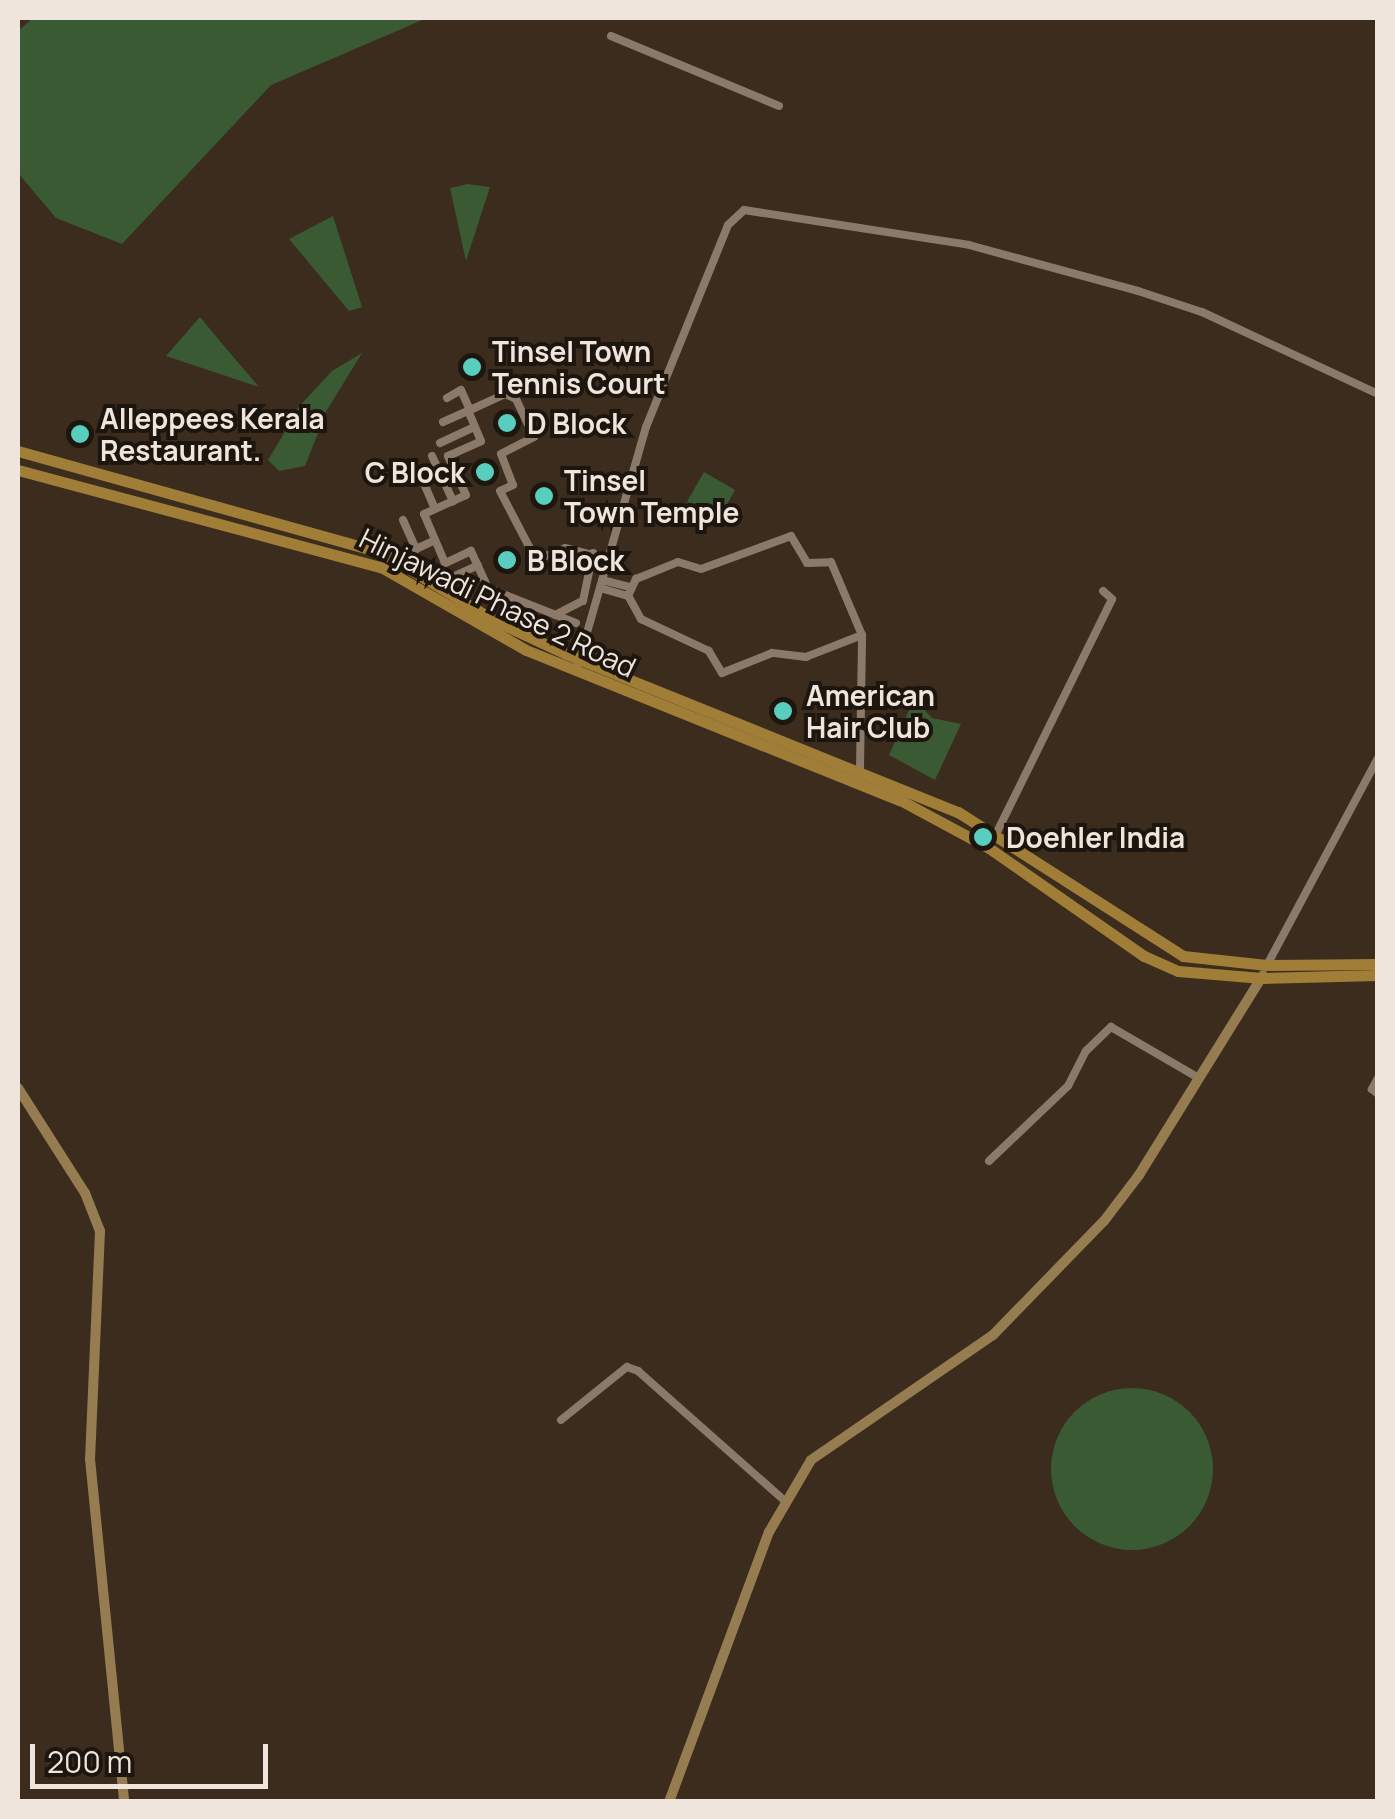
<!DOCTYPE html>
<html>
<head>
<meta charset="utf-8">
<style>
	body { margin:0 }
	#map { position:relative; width:1395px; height:1819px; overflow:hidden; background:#3b2c1d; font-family:Manrope,sans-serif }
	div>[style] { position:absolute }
	.green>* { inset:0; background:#395a33; transform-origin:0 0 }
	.round { border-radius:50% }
	.street>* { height:8px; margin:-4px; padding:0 4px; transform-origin:4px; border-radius:4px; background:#8b7a69 }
	.secondary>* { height:10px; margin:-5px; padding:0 5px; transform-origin:5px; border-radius:5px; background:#967c51 }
	.primary>* { height:11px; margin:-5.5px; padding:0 5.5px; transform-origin:5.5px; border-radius:5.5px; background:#a17e38 }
	.dots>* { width:28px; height:28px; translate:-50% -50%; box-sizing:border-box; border:5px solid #1d160f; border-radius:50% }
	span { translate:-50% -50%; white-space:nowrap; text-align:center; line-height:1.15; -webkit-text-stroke:8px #1d160f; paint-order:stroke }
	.poi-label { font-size:28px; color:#efe5dc; font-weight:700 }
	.left { translate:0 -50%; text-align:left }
	.right { translate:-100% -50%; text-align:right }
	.street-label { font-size:28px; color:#efe5dc }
	.frame { position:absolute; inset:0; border:20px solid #efe5dc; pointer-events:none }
	.scale { position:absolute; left:30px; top:1744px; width:238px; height:45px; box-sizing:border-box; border:5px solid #efe5dc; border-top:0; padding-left:12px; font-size:30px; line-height:35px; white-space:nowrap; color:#efe5dc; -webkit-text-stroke:8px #1d160f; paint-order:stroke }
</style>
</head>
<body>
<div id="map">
	<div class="green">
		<i style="clip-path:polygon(33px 18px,427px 18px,271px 85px,122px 244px,56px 218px,18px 173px,18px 31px)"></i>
		<i style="clip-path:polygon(468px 184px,490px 187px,466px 261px,450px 188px)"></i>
		<i style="clip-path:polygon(333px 216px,362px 307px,349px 311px,289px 239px)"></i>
		<i style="clip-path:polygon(200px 317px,219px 340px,259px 387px,166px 356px)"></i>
		<i style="clip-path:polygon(362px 353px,322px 418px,295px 411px,332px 371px)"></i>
		<i style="clip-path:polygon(295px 415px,322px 423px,305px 466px,279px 471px,268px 460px)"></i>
		<i style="left:704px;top:472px;width:36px;height:34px;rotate:30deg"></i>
		<i style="clip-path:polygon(914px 699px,932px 718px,961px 724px,935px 780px,889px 755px)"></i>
		<i class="round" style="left:1051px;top:1388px;width:162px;height:162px"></i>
	</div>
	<div class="street">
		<i style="left:611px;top:36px;width:182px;rotate:22.6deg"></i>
		<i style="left:447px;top:398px;width:16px;rotate:-30deg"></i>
		<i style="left:461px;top:390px;width:22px;rotate:66deg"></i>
		<i style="left:443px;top:422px;width:27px;rotate:-24deg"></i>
		<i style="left:440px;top:443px;width:38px;rotate:-25deg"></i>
		<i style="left:432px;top:456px;width:50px;rotate:65deg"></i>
		<i style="left:419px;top:472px;width:40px;rotate:66.6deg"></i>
		<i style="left:403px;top:520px;width:32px;rotate:66deg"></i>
		<i style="left:416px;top:549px;width:21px;rotate:-25deg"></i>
		<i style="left:457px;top:575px;width:23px;rotate:-25deg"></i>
		<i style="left:602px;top:580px;width:29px;rotate:14deg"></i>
		<i style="left:600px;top:588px;width:29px;rotate:16deg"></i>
		<i style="left:555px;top:615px;width:31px;rotate:-27deg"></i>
		<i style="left:583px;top:601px;width:49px;rotate:-78.2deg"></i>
		<i style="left:576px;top:623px;width:95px;rotate:-158.3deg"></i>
		<i style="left:488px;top:588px;width:41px;rotate:-114.7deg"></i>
		<i style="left:471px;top:551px;width:29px;rotate:155deg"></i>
		<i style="left:445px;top:563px;width:53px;rotate:-113.2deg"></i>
		<i style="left:424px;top:514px;width:46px;rotate:-24.3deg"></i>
		<i style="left:466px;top:495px;width:43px;rotate:-114.8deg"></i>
		<i style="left:448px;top:456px;width:36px;rotate:-24deg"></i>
		<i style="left:481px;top:441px;width:33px;rotate:-113deg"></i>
		<i style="left:468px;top:411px;width:41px;rotate:-24.7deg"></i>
		<i style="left:505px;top:394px;width:12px;rotate:24deg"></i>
		<i style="left:516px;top:399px;width:42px;rotate:64.7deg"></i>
		<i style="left:534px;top:437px;width:37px;rotate:153deg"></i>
		<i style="left:501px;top:454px;width:33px;rotate:69deg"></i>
		<i style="left:513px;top:485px;width:14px;rotate:155deg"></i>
		<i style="left:500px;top:491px;width:78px;rotate:62.4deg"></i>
		<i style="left:536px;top:560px;width:31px;rotate:-22deg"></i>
		<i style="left:565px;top:548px;width:44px;rotate:14.3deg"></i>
		<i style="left:578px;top:664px;width:247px;rotate:-74deg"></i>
		<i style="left:646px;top:427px;width:218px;rotate:-67.9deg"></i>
		<i style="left:728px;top:225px;width:22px;rotate:-43deg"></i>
		<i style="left:744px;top:210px;width:228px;rotate:8.8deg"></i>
		<i style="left:969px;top:245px;width:175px;rotate:15.2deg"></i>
		<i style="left:1138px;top:291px;width:67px;rotate:18.2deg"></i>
		<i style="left:1202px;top:312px;width:194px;rotate:25deg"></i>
		<i style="left:860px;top:768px;width:133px;rotate:-89.1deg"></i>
		<i style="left:862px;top:635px;width:60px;rotate:158.6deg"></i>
		<i style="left:806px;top:657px;width:34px;rotate:-173deg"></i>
		<i style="left:772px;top:653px;width:54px;rotate:158.2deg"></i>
		<i style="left:722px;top:673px;width:26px;rotate:-121deg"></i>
		<i style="left:709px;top:651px;width:75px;rotate:-154.8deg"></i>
		<i style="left:641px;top:619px;width:26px;rotate:-119deg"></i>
		<i style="left:628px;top:596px;width:19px;rotate:-65deg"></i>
		<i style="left:636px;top:579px;width:45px;rotate:-22deg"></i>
		<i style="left:678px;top:562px;width:24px;rotate:17deg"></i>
		<i style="left:701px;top:569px;width:96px;rotate:-20.1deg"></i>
		<i style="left:791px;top:536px;width:31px;rotate:59deg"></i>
		<i style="left:807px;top:563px;width:24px;rotate:-2deg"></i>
		<i style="left:831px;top:562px;width:79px;rotate:67deg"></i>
		<i style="left:996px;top:834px;width:262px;rotate:-63.7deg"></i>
		<i style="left:1112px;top:599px;width:12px;rotate:-138deg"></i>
		<i style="left:1267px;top:965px;width:235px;rotate:-61.8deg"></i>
		<i style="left:1378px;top:1078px;width:13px;rotate:119deg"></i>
		<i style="left:1372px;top:1089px;width:8px;rotate:40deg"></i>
		<i style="left:989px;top:1161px;width:109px;rotate:-43.5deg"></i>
		<i style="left:1068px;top:1086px;width:39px;rotate:-63deg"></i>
		<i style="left:1086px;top:1051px;width:35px;rotate:-44deg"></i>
		<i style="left:1111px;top:1027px;width:99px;rotate:30.2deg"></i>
		<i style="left:561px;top:1420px;width:85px;rotate:-38.8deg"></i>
		<i style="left:627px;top:1367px;width:12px;rotate:20deg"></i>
		<i style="left:638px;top:1371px;width:196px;rotate:41.5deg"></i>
	</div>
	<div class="secondary">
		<i style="left:18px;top:1088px;width:125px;rotate:57.5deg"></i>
		<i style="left:85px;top:1193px;width:41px;rotate:68.5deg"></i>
		<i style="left:100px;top:1231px;width:228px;rotate:92.5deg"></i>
		<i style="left:90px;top:1459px;width:345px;rotate:84.3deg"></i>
		<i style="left:669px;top:1802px;width:288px;rotate:-69.7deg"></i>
		<i style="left:769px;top:1532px;width:83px;rotate:-59.7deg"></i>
		<i style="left:811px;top:1460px;width:221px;rotate:-34.5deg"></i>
		<i style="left:993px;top:1335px;width:159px;rotate:-45.8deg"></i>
		<i style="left:1104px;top:1221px;width:58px;rotate:-52.7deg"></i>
		<i style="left:1139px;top:1175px;width:235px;rotate:-58.2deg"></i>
	</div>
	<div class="primary">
		<i style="left:18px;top:451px;width:379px;rotate:15.6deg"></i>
		<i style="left:383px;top:553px;width:131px;rotate:31.3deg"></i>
		<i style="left:495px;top:621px;width:78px;rotate:24.9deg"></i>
		<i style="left:566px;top:654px;width:423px;rotate:22deg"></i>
		<i style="left:958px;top:812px;width:267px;rotate:32.6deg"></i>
		<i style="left:1183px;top:956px;width:84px;rotate:6.1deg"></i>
		<i style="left:1267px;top:965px;width:111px;rotate:-0.5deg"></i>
		<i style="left:18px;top:470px;width:376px;rotate:15deg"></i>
		<i style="left:381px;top:567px;width:167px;rotate:29.8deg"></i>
		<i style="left:526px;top:650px;width:403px;rotate:21.9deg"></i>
		<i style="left:900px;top:800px;width:101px;rotate:28.3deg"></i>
		<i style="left:989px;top:848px;width:189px;rotate:34.9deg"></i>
		<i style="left:1144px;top:956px;width:37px;rotate:24deg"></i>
		<i style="left:1178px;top:971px;width:84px;rotate:4.8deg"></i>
		<i style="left:1262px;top:978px;width:116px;rotate:-1.5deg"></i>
	</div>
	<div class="dots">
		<i style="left:472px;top:367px;background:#59cebe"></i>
		<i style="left:507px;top:423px;background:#59cebe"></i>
		<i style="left:80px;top:434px;background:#59cebe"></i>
		<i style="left:485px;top:472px;background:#59cebe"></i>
		<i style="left:544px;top:496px;background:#59cebe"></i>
		<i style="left:507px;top:560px;background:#59cebe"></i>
		<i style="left:783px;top:711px;background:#59cebe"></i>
		<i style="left:983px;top:837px;background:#59cebe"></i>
	</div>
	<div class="poi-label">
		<span class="left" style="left:492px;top:367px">Tinsel Town<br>Tennis Court</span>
		<span class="left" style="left:100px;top:434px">Alleppees Kerala<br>Restaurant.</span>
		<span class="left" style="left:527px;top:423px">D Block</span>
		<span class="right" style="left:465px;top:472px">C Block</span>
		<span class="left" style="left:564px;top:496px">Tinsel<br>Town Temple</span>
		<span class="left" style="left:527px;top:560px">B Block</span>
		<span class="left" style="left:806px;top:711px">American<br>Hair Club</span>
		<span class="left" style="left:1006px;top:837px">Doehler India</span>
	</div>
	<div class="street-label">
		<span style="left:498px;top:602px;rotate:26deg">Hinjawadi Phase 2 Road</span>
	</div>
	<div class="frame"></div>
	<div class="scale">200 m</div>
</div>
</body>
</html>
